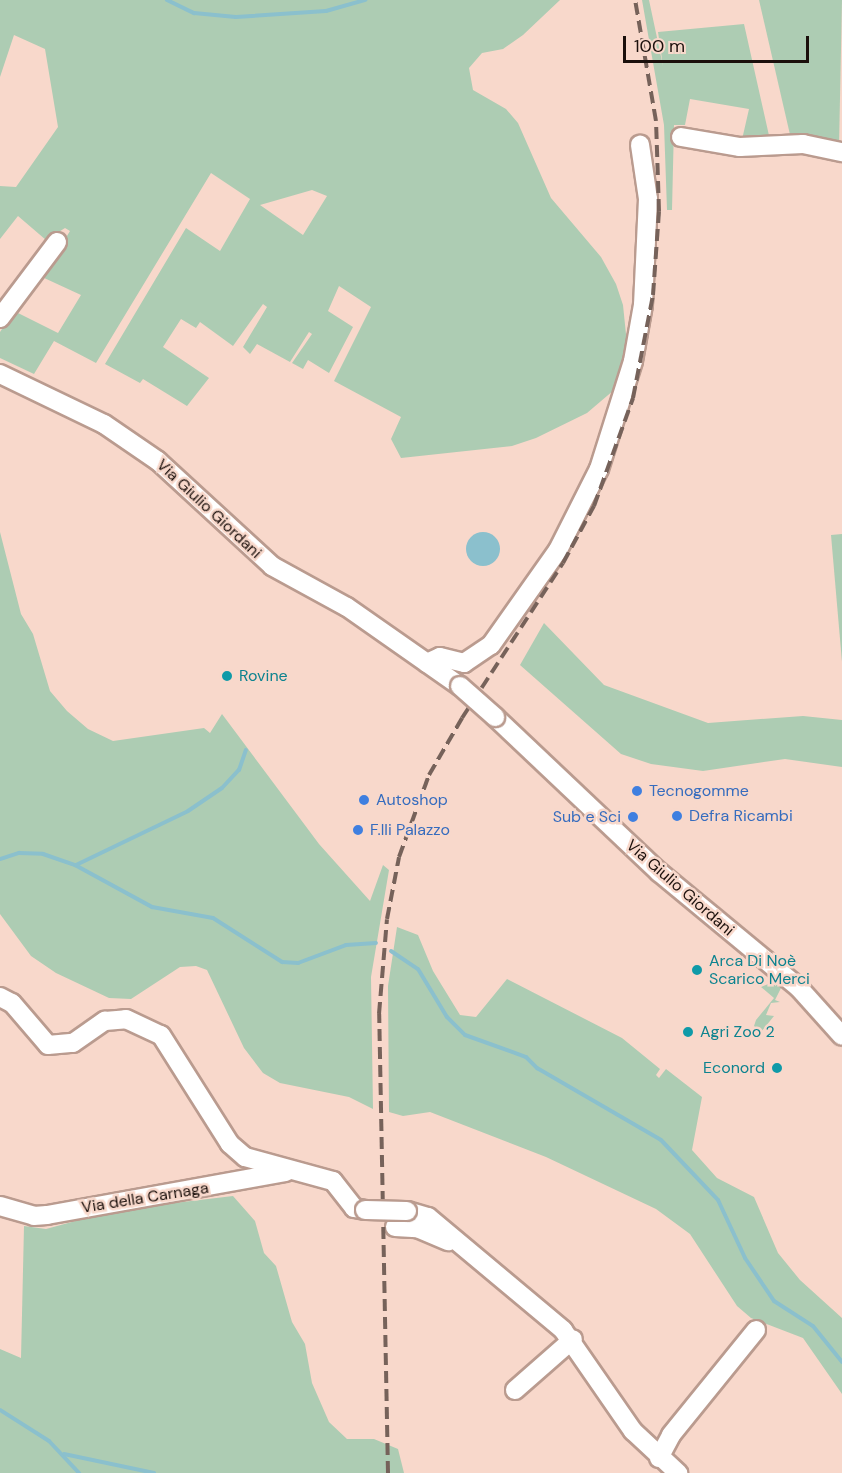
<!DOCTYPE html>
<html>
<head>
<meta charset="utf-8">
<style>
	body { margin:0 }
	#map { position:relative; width:842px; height:1473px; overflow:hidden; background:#f8d8cb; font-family:"DM Sans",sans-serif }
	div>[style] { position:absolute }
	.green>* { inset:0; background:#adccb3 }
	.water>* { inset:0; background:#8bc0cd }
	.round { border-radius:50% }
	.stream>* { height:4px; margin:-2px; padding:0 2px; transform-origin:2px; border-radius:2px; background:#8bc0cd }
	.roads { filter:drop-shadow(2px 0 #ba9b8f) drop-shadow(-2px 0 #ba9b8f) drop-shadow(0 2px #ba9b8f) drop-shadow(0 -2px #ba9b8f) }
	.minor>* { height:18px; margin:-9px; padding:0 9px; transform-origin:9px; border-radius:9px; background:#fff }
	.rail>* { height:4px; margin-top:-2px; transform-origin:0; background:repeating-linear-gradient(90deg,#76625a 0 12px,transparent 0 18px) }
	.bridges { filter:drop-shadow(2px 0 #ba9b8f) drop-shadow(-2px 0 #ba9b8f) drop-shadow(0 2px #ba9b8f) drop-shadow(0 -2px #ba9b8f) }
	.minor-bridge>* { height:18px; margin:-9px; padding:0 9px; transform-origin:9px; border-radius:9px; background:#fff }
	.dots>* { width:16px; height:16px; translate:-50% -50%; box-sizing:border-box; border:3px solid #f8d8cb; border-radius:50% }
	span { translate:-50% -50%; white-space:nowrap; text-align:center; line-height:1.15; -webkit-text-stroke:5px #f8d8cb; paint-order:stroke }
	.street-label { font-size:16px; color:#1b100c }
	.culture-label { font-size:16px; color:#0d838f }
	.left { translate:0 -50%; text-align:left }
	.right { translate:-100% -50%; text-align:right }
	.shop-label { font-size:16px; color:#366cbe }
	.scale { position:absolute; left:623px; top:36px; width:186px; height:27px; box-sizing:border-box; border:3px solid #1b100c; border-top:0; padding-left:8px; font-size:18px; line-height:21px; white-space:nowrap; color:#1b100c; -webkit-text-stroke:4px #f8d8cb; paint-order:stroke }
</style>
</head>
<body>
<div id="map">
	<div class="green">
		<i style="clip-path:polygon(evenodd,0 0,560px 0,523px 35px,503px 49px,482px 53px,469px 68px,473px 90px,506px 109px,518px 123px,551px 198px,601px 257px,616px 284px,623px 305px,627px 344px,626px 363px,614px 390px,587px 413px,536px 438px,512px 446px,401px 458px,391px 439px,401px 417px,334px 381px,371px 307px,339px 286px,328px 311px,353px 327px,329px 373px,308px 360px,303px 369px,292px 363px,312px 334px,309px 332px,290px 362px,257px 344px,250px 354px,243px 347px,267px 307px,263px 304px,233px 346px,200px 322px,196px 328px,181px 319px,163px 347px,209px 378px,187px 406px,143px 379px,140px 383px,105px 364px,186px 228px,220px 251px,250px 199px,211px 173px,96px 363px,54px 341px,34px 374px,0 358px,0 332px,14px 311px,58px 333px,81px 295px,42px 277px,70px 231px,65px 228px,46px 240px,18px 216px,0 239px,0 186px,16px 187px,58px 127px,45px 49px,14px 35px,0 77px,0 0,312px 190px,327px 196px,303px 235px,260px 205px,312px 190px)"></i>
		<i style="clip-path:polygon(642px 0,649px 0,663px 66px,658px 32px,744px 24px,770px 140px,741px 144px,749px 109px,690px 99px,685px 125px,674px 125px,672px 210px,667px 210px,664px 125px)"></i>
		<i style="clip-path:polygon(759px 0,842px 0,839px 147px,791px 139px)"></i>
		<i style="clip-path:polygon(0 532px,21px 614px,33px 634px,50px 691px,67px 711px,88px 729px,113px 741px,204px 728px,210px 733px,222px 714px,319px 844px,370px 901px,383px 865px,389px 870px,371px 977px,373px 1109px,349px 1097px,280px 1083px,263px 1073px,244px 1048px,207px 970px,196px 966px,180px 967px,131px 999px,109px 998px,56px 973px,31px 956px,0 914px)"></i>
		<i style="clip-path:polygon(842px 534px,842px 662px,831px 535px)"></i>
		<i style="clip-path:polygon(544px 623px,604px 685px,708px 723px,803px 716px,842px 720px,842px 767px,785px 759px,703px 771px,651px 764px,621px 754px,520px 665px)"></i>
		<i style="clip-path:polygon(397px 927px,418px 935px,433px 971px,460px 1015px,476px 1017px,507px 979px,622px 1038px,660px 1069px,656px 1075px,659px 1078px,666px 1069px,702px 1097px,692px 1150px,717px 1178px,754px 1197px,778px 1253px,800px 1280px,842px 1318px,842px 1394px,803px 1338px,751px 1318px,737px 1306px,690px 1234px,656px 1209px,546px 1157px,430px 1112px,403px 1116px,389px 1112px,388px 986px)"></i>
		<i style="clip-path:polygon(776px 981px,782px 986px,775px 1000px,780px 1002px,771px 1003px,766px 1015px,774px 1016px,761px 1032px,754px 1026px,756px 1020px,774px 998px,761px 987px)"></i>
		<i style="clip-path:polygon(233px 1196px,255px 1221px,264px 1253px,276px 1266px,292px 1322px,305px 1344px,312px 1383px,329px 1422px,347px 1439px,374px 1439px,398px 1449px,404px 1473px,0 1473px,0 1349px,21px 1358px,24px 1226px,46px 1229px,116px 1210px)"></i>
	</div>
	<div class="water">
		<i class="round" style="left:466px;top:532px;width:34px;height:34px"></i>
	</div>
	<div class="stream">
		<i style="left:167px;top:0;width:30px;rotate:26deg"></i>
		<i style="left:194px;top:13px;width:42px;rotate:5.4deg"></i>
		<i style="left:236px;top:17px;width:90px;rotate:-3.8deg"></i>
		<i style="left:326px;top:11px;width:41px;rotate:-15.8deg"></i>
		<i style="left:0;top:859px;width:20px;rotate:-18deg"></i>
		<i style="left:19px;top:853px;width:24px;rotate:2deg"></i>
		<i style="left:43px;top:854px;width:34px;rotate:19deg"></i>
		<i style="left:75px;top:865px;width:88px;rotate:28.6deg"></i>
		<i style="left:152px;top:907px;width:62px;rotate:10.2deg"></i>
		<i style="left:213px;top:918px;width:82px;rotate:32.5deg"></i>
		<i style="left:282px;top:962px;width:16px;rotate:4deg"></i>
		<i style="left:298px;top:963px;width:51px;rotate:-20.6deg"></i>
		<i style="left:346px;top:945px;width:30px;rotate:-4deg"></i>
		<i style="left:76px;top:865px;width:124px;rotate:-25.7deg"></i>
		<i style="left:188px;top:811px;width:41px;rotate:-34.1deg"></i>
		<i style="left:222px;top:788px;width:25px;rotate:-47deg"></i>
		<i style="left:239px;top:770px;width:21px;rotate:-71deg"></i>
		<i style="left:391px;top:951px;width:32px;rotate:34deg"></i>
		<i style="left:418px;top:969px;width:56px;rotate:58.9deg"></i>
		<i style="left:447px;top:1017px;width:25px;rotate:45deg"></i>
		<i style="left:465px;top:1035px;width:65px;rotate:19.8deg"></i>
		<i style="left:526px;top:1057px;width:16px;rotate:45deg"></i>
		<i style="left:537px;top:1068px;width:143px;rotate:30.1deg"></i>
		<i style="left:661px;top:1140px;width:83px;rotate:46.5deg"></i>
		<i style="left:718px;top:1200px;width:64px;rotate:65deg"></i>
		<i style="left:745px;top:1258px;width:52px;rotate:56deg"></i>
		<i style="left:774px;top:1301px;width:46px;rotate:32.7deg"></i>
		<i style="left:813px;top:1326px;width:46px;rotate:51.1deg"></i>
		<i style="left:0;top:1410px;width:58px;rotate:32.3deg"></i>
		<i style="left:49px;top:1441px;width:44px;rotate:46.8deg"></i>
		<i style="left:64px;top:1454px;width:92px;rotate:11.9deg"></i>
	</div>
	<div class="roads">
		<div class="minor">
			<i style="left:681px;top:137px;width:60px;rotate:9.6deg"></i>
			<i style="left:740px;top:147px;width:63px;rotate:-2.7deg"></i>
			<i style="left:803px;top:144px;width:40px;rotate:12deg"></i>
			<i style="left:0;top:318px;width:95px;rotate:-53.1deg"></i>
			<i style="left:0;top:374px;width:115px;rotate:25.7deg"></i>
			<i style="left:104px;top:424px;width:65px;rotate:34.4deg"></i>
			<i style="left:158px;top:461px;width:155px;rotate:42.6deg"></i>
			<i style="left:272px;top:566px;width:85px;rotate:28.7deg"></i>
			<i style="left:347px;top:607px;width:138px;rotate:35deg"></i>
			<i style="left:427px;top:663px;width:14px;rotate:-25deg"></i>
			<i style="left:440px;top:657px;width:25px;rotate:14deg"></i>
			<i style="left:464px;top:663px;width:32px;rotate:-34deg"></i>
			<i style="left:491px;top:645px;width:116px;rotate:-54.8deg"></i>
			<i style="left:558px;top:550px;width:91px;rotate:-63.2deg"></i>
			<i style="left:599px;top:469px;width:113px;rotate:-72.5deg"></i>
			<i style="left:633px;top:361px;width:57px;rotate:-79.9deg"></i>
			<i style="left:643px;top:305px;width:106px;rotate:-87.3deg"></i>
			<i style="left:648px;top:199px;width:55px;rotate:-98.4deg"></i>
			<i style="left:495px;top:717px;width:226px;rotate:43.4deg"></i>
			<i style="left:659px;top:872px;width:182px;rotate:39.6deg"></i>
			<i style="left:799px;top:988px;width:64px;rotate:48.1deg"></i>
			<i style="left:0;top:997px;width:13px;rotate:27deg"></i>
			<i style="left:12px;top:1003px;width:55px;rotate:49.4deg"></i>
			<i style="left:48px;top:1045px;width:25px;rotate:-5deg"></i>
			<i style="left:73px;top:1043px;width:39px;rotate:-35deg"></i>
			<i style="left:105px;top:1021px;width:21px;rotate:-5deg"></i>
			<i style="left:126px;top:1019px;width:38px;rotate:25deg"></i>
			<i style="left:161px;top:1035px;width:129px;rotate:57.7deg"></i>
			<i style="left:230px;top:1144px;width:20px;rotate:41deg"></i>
			<i style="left:245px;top:1157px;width:91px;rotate:15.3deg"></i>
			<i style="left:333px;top:1181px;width:34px;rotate:52deg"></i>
			<i style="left:354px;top:1208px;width:11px;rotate:10deg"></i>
			<i style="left:0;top:1206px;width:35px;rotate:16deg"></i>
			<i style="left:34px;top:1216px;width:13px;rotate:-4deg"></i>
			<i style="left:47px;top:1215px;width:243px;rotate:-10.2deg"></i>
			<i style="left:407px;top:1211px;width:22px;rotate:16deg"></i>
			<i style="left:428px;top:1217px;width:176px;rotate:39.9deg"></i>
			<i style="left:563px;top:1330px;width:123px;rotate:55.3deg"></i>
			<i style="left:633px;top:1431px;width:62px;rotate:43deg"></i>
			<i style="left:395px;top:1227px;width:22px;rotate:3deg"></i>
			<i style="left:417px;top:1228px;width:34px;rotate:23deg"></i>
			<i style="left:515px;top:1390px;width:77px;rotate:-41.3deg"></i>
			<i style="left:659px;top:1458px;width:26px;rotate:-62deg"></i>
			<i style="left:671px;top:1435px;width:135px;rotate:-51deg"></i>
		</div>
	</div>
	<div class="rail">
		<i style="left:388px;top:1473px;width:459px;rotate:-91.1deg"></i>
		<i style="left:379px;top:1014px;width:95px;rotate:-85.2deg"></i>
		<i style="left:387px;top:919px;width:63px;rotate:-79deg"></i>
		<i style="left:399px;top:857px;width:87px;rotate:-69.9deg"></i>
		<i style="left:429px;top:775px;width:66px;rotate:-59.9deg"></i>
		<i style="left:462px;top:718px;width:185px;rotate:-56.9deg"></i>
		<i style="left:563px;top:563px;width:65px;rotate:-61.5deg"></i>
		<i style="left:594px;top:506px;width:115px;rotate:-70.1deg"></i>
		<i style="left:633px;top:398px;width:105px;rotate:-79deg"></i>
		<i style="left:653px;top:295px;width:84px;rotate:-85.9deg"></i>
		<i style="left:659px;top:211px;width:90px;rotate:-91.9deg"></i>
		<i style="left:656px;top:121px;width:123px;rotate:-99.8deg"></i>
	</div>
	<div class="bridges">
		<div class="minor-bridge">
			<i style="left:460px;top:686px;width:47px;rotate:41.5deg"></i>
			<i style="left:365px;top:1210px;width:42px;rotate:1.4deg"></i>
		</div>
	</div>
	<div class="dots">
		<i style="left:227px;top:676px;background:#0f9aa8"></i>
		<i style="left:637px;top:791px;background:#3f7fe0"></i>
		<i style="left:364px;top:800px;background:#3f7fe0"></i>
		<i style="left:677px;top:816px;background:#3f7fe0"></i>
		<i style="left:633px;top:817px;background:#3f7fe0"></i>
		<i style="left:358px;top:830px;background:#3f7fe0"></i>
		<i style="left:697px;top:970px;background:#0f9aa8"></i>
		<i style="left:688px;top:1032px;background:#0f9aa8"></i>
		<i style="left:777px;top:1068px;background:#0f9aa8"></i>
	</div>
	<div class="street-label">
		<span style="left:209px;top:509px;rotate:43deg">Via Giulio Giordani</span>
		<span style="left:680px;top:888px;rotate:41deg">Via Giulio Giordani</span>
		<span style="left:145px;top:1198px;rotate:-9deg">Via della Carnaga</span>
	</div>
	<div class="culture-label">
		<span class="left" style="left:239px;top:676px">Rovine</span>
		<span class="left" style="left:709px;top:970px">Arca Di Noè<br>Scarico Merci</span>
		<span class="left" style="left:700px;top:1032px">Agri Zoo 2</span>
		<span class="right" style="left:765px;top:1068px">Econord</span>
	</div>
	<div class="shop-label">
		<span class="left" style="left:649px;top:791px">Tecnogomme</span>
		<span class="left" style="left:376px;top:800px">Autoshop</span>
		<span class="left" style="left:689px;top:816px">Defra Ricambi</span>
		<span class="right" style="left:621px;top:817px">Sub e Sci</span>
		<span class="left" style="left:370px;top:830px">F.lli Palazzo</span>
	</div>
	<div class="scale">100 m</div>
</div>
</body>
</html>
